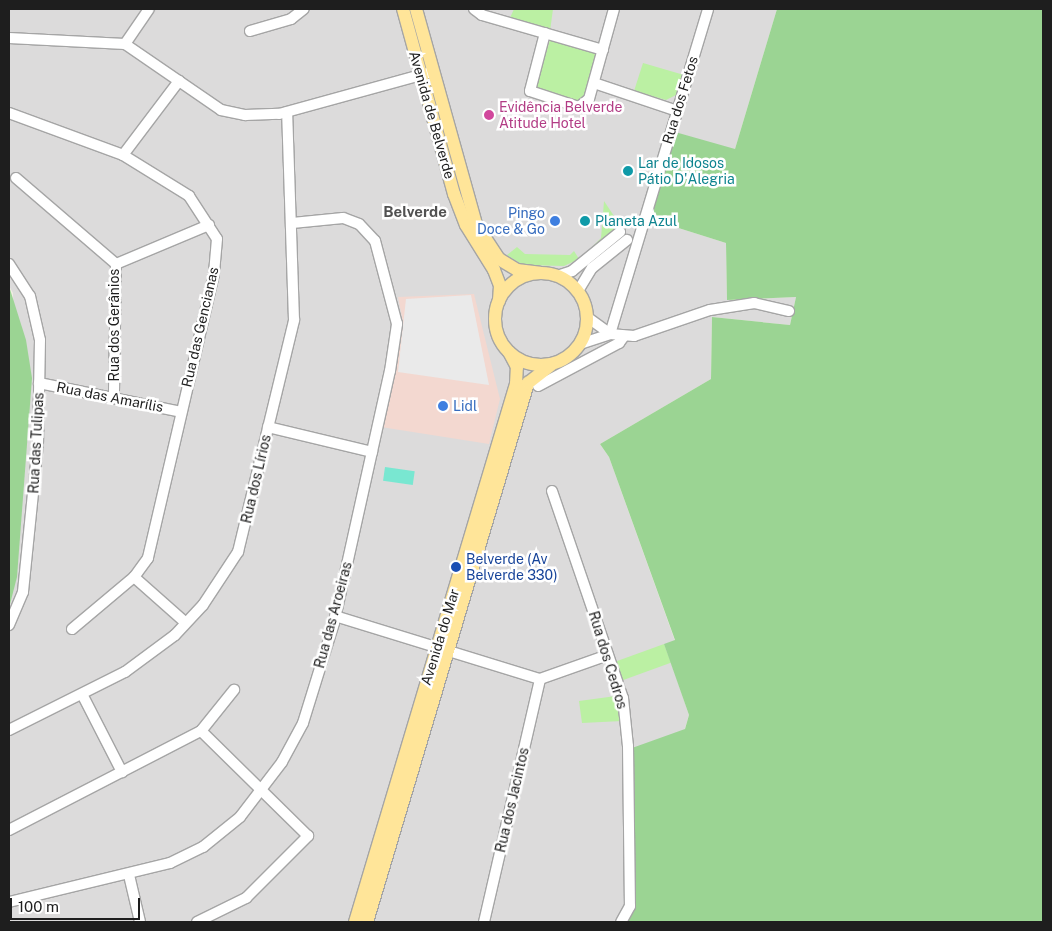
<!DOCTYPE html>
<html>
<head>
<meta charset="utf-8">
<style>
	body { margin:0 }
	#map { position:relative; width:1052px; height:931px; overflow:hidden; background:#f0eee3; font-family:"Public Sans",sans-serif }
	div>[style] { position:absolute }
	.residential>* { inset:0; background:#dcdbdb }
	.commercial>* { inset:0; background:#f3d8d0 }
	.grass>* { inset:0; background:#bbf0a3; transform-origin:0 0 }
	.forest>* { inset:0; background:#9bd493 }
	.pitch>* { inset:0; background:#79e7d1; transform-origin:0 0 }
	.parking>* { inset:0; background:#eaeaea }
	.roads { filter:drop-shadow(1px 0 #a5a5a5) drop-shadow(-1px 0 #a5a5a5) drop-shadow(0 1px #a5a5a5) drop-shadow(0 -1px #a5a5a5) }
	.minor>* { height:10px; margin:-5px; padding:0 5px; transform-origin:5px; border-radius:5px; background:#fff }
	.major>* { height:12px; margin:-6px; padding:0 6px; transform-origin:6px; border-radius:6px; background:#ffe599 }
	.major>.ring { margin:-6px; padding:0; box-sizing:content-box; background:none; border:12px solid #ffe599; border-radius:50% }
	.dots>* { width:14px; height:14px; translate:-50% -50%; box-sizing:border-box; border:2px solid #fff; border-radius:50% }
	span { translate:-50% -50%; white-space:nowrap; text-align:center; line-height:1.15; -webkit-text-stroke:5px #fff; paint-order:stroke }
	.street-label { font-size:14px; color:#1e1e1e }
	.hotel-label { font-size:14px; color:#b23c85 }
	.left { translate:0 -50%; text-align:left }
	.culture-label { font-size:14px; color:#0d838f }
	.shop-label { font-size:14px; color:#366cbe }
	.right { translate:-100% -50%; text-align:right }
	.transit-label { font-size:14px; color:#164399 }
	.neighbourhood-label { font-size:15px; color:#515151; font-weight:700 }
	.frame { position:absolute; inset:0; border:10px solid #1e1e1e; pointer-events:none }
	.scale { position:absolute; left:10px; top:898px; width:130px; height:22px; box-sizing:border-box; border:2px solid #1e1e1e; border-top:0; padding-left:6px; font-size:15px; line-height:18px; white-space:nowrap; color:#1e1e1e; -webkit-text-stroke:4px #fff; paint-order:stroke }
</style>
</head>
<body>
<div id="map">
	<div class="residential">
		<i style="clip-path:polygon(9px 9px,777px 9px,735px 149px,650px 219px,726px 243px,727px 300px,796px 297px,790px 325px,712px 317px,711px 379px,600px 444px,609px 457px,675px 641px,665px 645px,689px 715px,627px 922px,9px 922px,9px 608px,19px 548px,13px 293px,9px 286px)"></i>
	</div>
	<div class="commercial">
		<i style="clip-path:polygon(474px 294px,500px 399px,489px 444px,381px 427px,403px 322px,398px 297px)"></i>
	</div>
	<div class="grass">
		<i style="clip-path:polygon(514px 9px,553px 9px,550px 31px,509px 20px)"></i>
		<i style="clip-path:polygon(550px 40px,597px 54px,585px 97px,579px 102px,535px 88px)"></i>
		<i style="clip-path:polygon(643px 63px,684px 75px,676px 95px,666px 100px,634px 91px)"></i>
		<i style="clip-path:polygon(604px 201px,620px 225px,586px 253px,601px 238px)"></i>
		<i style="clip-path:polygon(517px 247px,525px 254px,570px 255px,574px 251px,579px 259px,564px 266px,523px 265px,507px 255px)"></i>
		<i style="left:664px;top:644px;width:20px;height:52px;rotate:70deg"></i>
		<i style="clip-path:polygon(616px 696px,622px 721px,582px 723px,579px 701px)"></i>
	</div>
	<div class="forest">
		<i style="clip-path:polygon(777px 9px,1043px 9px,1043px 922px,627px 922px,634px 907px,632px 748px,685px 729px,689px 715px,664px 644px,675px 640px,609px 457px,600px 444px,711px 379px,712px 317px,790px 325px,796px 297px,727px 300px,726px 243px,650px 219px,675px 132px,735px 149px)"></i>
		<i style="clip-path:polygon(9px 286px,26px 340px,32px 378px,17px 577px,9px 608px)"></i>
	</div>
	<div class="pitch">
		<i style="left:385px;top:467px;width:30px;height:14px;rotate:8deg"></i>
	</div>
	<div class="parking">
		<i style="clip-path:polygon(471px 295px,489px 385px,398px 372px,406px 299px)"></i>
	</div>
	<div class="roads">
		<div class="minor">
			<i style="left:474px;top:9px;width:10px;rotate:37deg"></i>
			<i style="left:482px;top:15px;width:126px;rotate:16.1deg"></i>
			<i style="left:250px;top:31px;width:43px;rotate:-16.3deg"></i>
			<i style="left:291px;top:19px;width:16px;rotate:-38deg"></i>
			<i style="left:545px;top:33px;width:60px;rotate:104.5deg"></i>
			<i style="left:530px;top:91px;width:52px;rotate:18.1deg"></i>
			<i style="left:579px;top:107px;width:13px;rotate:-39deg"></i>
			<i style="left:589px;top:99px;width:93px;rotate:-74.5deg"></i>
			<i style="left:9px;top:38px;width:116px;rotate:3deg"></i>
			<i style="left:125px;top:44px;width:116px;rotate:34.5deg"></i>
			<i style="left:221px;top:110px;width:25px;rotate:12deg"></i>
			<i style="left:245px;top:115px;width:34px;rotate:-2deg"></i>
			<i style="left:279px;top:114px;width:155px;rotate:-15.4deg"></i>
			<i style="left:125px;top:44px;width:42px;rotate:-55.6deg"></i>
			<i style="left:594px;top:83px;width:88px;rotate:18.6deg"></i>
			<i style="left:9px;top:113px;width:121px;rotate:20.2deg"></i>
			<i style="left:123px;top:155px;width:78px;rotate:31.8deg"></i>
			<i style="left:189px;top:196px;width:51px;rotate:56.9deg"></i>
			<i style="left:217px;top:239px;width:35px;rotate:95deg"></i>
			<i style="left:214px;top:274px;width:292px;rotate:103.1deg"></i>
			<i style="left:148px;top:558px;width:24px;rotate:126deg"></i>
			<i style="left:134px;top:577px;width:81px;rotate:140deg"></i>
			<i style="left:123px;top:155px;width:93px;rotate:-52.9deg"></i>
			<i style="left:16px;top:178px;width:132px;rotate:40.7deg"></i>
			<i style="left:116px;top:264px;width:133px;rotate:90.9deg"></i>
			<i style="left:9px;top:264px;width:38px;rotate:57deg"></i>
			<i style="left:30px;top:296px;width:45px;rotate:77.2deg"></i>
			<i style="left:40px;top:340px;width:104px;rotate:91.1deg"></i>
			<i style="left:38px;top:444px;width:149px;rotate:95.8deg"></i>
			<i style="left:23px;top:592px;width:36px;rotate:113deg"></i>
			<i style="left:116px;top:264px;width:101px;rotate:-22.8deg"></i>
			<i style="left:557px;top:276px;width:16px;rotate:-18deg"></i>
			<i style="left:572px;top:271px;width:62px;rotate:-39.1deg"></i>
			<i style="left:578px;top:291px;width:27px;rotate:-59deg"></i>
			<i style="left:592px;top:268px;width:45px;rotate:-38.7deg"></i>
			<i style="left:587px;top:317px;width:29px;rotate:36deg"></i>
			<i style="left:610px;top:334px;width:339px;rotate:-73.2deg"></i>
			<i style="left:580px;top:344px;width:32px;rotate:-18deg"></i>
			<i style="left:610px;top:334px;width:24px;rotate:5deg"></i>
			<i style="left:634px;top:336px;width:80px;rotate:-18.9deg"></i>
			<i style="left:710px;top:310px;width:45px;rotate:-9deg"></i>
			<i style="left:754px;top:303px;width:36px;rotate:13deg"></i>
			<i style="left:39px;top:383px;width:145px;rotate:11.5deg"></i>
			<i style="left:538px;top:386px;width:92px;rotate:-28deg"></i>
			<i style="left:619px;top:343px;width:9px;rotate:-54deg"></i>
			<i style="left:268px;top:427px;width:107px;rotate:13.5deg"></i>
			<i style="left:552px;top:491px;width:219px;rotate:71.1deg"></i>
			<i style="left:623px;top:698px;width:48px;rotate:84.1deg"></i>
			<i style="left:628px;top:746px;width:160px;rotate:89.3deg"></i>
			<i style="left:630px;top:906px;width:18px;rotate:119deg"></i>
			<i style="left:134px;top:577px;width:69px;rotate:41.5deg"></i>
			<i style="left:335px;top:616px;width:214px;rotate:17.1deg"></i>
			<i style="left:540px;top:679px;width:72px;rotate:-19.4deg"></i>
			<i style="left:82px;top:694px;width:88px;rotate:62.9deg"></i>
			<i style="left:9px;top:730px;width:130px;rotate:-26.6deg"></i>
			<i style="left:125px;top:672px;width:62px;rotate:-36.5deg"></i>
			<i style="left:175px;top:635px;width:41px;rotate:-47deg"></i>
			<i style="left:203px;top:605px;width:64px;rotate:-56.6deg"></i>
			<i style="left:238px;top:552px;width:239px;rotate:-76.4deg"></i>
			<i style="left:294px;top:320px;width:208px;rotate:-91.9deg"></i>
			<i style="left:9px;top:830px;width:216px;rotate:-27.3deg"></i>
			<i style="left:201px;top:731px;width:53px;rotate:-51.2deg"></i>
			<i style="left:129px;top:875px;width:48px;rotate:76.8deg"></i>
			<i style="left:9px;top:902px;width:166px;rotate:-13.6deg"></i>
			<i style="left:170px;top:863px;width:37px;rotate:-26deg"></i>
			<i style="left:203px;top:847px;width:48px;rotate:-39deg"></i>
			<i style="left:240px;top:817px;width:69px;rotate:-52.6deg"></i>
			<i style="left:282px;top:762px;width:44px;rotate:-61.7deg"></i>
			<i style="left:303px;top:723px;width:105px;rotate:-72.8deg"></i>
			<i style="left:334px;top:623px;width:258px;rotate:-77.5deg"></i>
			<i style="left:390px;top:371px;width:48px;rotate:-81.5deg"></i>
			<i style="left:397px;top:324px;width:86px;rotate:-104.8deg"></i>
			<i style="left:375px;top:241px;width:23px;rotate:-133deg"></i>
			<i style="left:359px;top:224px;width:17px;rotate:-159deg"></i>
			<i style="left:343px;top:218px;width:51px;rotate:174.4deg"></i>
			<i style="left:197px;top:922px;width:55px;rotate:-26.1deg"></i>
			<i style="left:246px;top:898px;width:88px;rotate:-45deg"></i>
			<i style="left:308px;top:836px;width:150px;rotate:-135.5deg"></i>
			<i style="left:484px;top:922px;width:249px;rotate:-77deg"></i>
		</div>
		<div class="major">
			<i style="left:403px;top:9px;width:192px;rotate:74.6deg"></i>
			<i style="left:454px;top:194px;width:33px;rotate:69deg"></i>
			<i style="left:466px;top:225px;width:53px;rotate:58.1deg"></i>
			<i style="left:494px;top:270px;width:17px;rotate:69deg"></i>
			<i style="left:500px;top:286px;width:15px;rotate:94deg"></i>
			<i style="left:416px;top:9px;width:223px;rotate:74.4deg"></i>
			<i style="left:476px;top:224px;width:42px;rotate:56.7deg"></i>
			<i style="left:499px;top:259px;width:21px;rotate:31deg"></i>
			<i style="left:517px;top:270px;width:23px;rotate:7deg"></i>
			<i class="ring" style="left:495px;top:273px;width:80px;height:80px"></i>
			<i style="left:355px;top:922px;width:562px;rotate:-73.34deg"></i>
			<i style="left:516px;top:384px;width:17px;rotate:-87deg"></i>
			<i style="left:517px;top:367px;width:17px;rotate:-118deg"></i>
			<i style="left:367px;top:922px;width:563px;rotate:-73.37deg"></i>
			<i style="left:528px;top:383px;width:29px;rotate:-38deg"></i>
		</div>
	</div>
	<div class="dots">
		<i style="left:489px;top:115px;background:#d1479c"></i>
		<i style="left:628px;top:171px;background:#0f9aa8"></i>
		<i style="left:555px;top:221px;background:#3f7fe0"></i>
		<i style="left:585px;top:221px;background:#0f9aa8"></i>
		<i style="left:443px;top:406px;background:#3f7fe0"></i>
		<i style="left:456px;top:567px;background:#1a4fb4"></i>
	</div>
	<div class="street-label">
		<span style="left:680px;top:100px;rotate:-73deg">Rua dos Fetos</span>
		<span style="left:432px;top:115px;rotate:74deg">Avenida de Belverde</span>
		<span style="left:114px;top:325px;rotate:-90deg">Rua dos Gerânios</span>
		<span style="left:200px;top:327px;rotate:-77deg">Rua das Gencianas</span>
		<span style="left:110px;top:397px;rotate:11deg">Rua das Amarílis</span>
		<span style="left:36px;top:443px;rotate:-87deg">Rua das Tulipas</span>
		<span style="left:256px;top:479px;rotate:-77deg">Rua dos Lírios</span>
		<span style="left:333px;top:615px;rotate:-75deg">Rua das Aroeiras</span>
		<span style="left:440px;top:637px;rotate:-73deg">Avenida do Mar</span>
		<span style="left:608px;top:660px;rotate:73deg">Rua dos Cedros</span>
		<span style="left:512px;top:800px;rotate:-77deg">Rua dos Jacintos</span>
	</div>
	<div class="hotel-label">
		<span class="left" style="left:499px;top:115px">Evidência Belverde<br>Atitude Hotel</span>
	</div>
	<div class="culture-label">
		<span class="left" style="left:638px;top:171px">Lar de Idosos<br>Pátio D'Alegria</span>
		<span class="left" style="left:595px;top:221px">Planeta Azul</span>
	</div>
	<div class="shop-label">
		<span class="right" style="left:545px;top:221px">Pingo<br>Doce &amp; Go</span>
		<span class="left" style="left:453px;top:406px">Lidl</span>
	</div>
	<div class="transit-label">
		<span class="left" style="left:466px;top:567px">Belverde (Av<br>Belverde 330)</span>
	</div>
	<div class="neighbourhood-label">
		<span style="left:415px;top:212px">Belverde</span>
	</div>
	<div class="frame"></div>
	<div class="scale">100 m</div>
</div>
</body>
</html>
